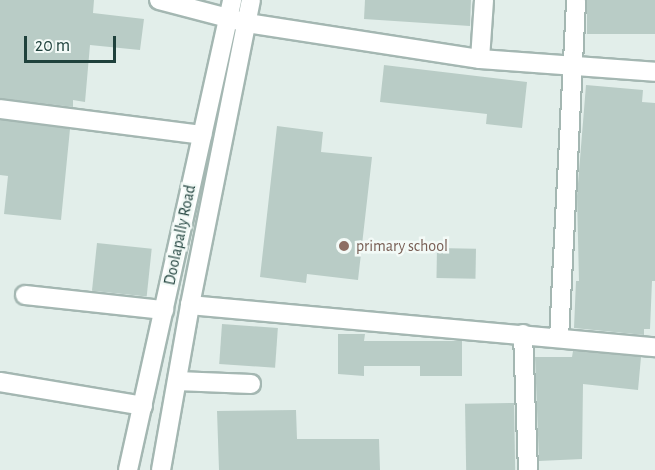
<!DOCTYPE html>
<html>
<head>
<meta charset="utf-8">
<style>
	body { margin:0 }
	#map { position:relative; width:655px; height:470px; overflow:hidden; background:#e2eeea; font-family:"Alegreya Sans",sans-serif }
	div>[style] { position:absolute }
	.building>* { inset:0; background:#b9ccc6; transform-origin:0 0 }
	.roads { filter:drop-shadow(2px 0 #a4b7b2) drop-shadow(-2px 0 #a4b7b2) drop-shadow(0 2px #a4b7b2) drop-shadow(0 -2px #a4b7b2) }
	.street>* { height:18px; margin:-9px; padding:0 9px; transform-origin:9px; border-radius:9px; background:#fff }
	.secondary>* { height:18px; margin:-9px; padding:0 9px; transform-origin:9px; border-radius:9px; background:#fff }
	.dots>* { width:16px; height:16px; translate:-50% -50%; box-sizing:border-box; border:3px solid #f3faf7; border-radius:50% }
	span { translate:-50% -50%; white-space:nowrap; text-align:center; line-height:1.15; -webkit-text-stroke:5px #f3faf7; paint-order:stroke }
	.street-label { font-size:16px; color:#1f413c }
	.education-label { font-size:16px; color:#785e54 }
	.left { translate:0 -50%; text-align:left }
	.scale { position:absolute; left:24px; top:36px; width:92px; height:27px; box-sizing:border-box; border:3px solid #1f413c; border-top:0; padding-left:8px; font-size:18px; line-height:21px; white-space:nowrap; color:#1f413c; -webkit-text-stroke:4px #f3faf7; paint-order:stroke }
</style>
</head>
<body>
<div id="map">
	<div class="building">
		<i style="clip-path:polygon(0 0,94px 0,93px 13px,144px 19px,140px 50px,90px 45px,85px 102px,73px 100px,73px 107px,0 98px)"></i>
		<i style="clip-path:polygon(365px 0,471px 0,470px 26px,364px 19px)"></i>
		<i style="left:587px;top:0;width:68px;height:34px"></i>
		<i style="clip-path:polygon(384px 65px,527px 82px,522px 128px,486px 124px,487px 114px,380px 102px)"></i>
		<i style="clip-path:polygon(586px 85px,643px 90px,642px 102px,655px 103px,655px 281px,652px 281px,650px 329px,644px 329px,644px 335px,574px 328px,576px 281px,579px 281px,577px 196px)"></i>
		<i style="clip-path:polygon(0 120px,70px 129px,61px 220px,4px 214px,8px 176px,0 175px)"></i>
		<i style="clip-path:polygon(277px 126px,323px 132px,321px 152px,372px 157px,358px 280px,307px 274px,306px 283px,260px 277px)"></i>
		<i style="left:97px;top:243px;width:55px;height:48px;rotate:6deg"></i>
		<i style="left:437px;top:248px;width:39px;height:30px;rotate:1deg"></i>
		<i style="left:222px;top:324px;width:56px;height:40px;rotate:4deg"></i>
		<i style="clip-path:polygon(338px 334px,365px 334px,364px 341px,462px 341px,462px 376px,420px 376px,420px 366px,364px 366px,364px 376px,338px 374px)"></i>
		<i style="clip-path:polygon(573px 351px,641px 357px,638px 390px,583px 384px,582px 459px,539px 461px,535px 357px,572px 357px)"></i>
		<i style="left:514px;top:403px;width:67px;height:49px;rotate:89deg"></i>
		<i style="clip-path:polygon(296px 410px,297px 439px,379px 439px,380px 470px,219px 470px,217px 411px)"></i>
	</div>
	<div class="roads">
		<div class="street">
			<i style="left:159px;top:0;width:91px;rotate:14.6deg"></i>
			<i style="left:247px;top:23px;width:236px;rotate:8.8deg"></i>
			<i style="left:480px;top:59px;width:175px;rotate:4.2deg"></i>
			<i style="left:480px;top:59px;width:59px;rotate:-86.1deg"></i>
			<i style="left:0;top:109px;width:204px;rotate:7.3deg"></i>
			<i style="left:25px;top:295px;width:140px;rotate:6.2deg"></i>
			<i style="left:190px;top:305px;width:467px;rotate:5.2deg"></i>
			<i style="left:523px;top:334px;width:136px;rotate:87.9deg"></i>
			<i style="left:559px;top:338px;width:338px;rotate:-87.1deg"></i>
			<i style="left:177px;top:381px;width:74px;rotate:2.3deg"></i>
			<i style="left:0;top:382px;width:145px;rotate:9.5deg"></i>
		</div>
		<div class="secondary">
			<i style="left:128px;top:470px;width:481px;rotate:-77.5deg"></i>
			<i style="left:161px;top:470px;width:168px;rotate:-80deg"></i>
			<i style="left:190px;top:305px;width:311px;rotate:-78.7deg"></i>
		</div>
	</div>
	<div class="dots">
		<i style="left:344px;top:246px;background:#8d6e63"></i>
	</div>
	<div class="street-label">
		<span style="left:180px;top:235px;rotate:-78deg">Doolapally Road</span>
	</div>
	<div class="education-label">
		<span class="left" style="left:356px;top:246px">primary school</span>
	</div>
	<div class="scale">20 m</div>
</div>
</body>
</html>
